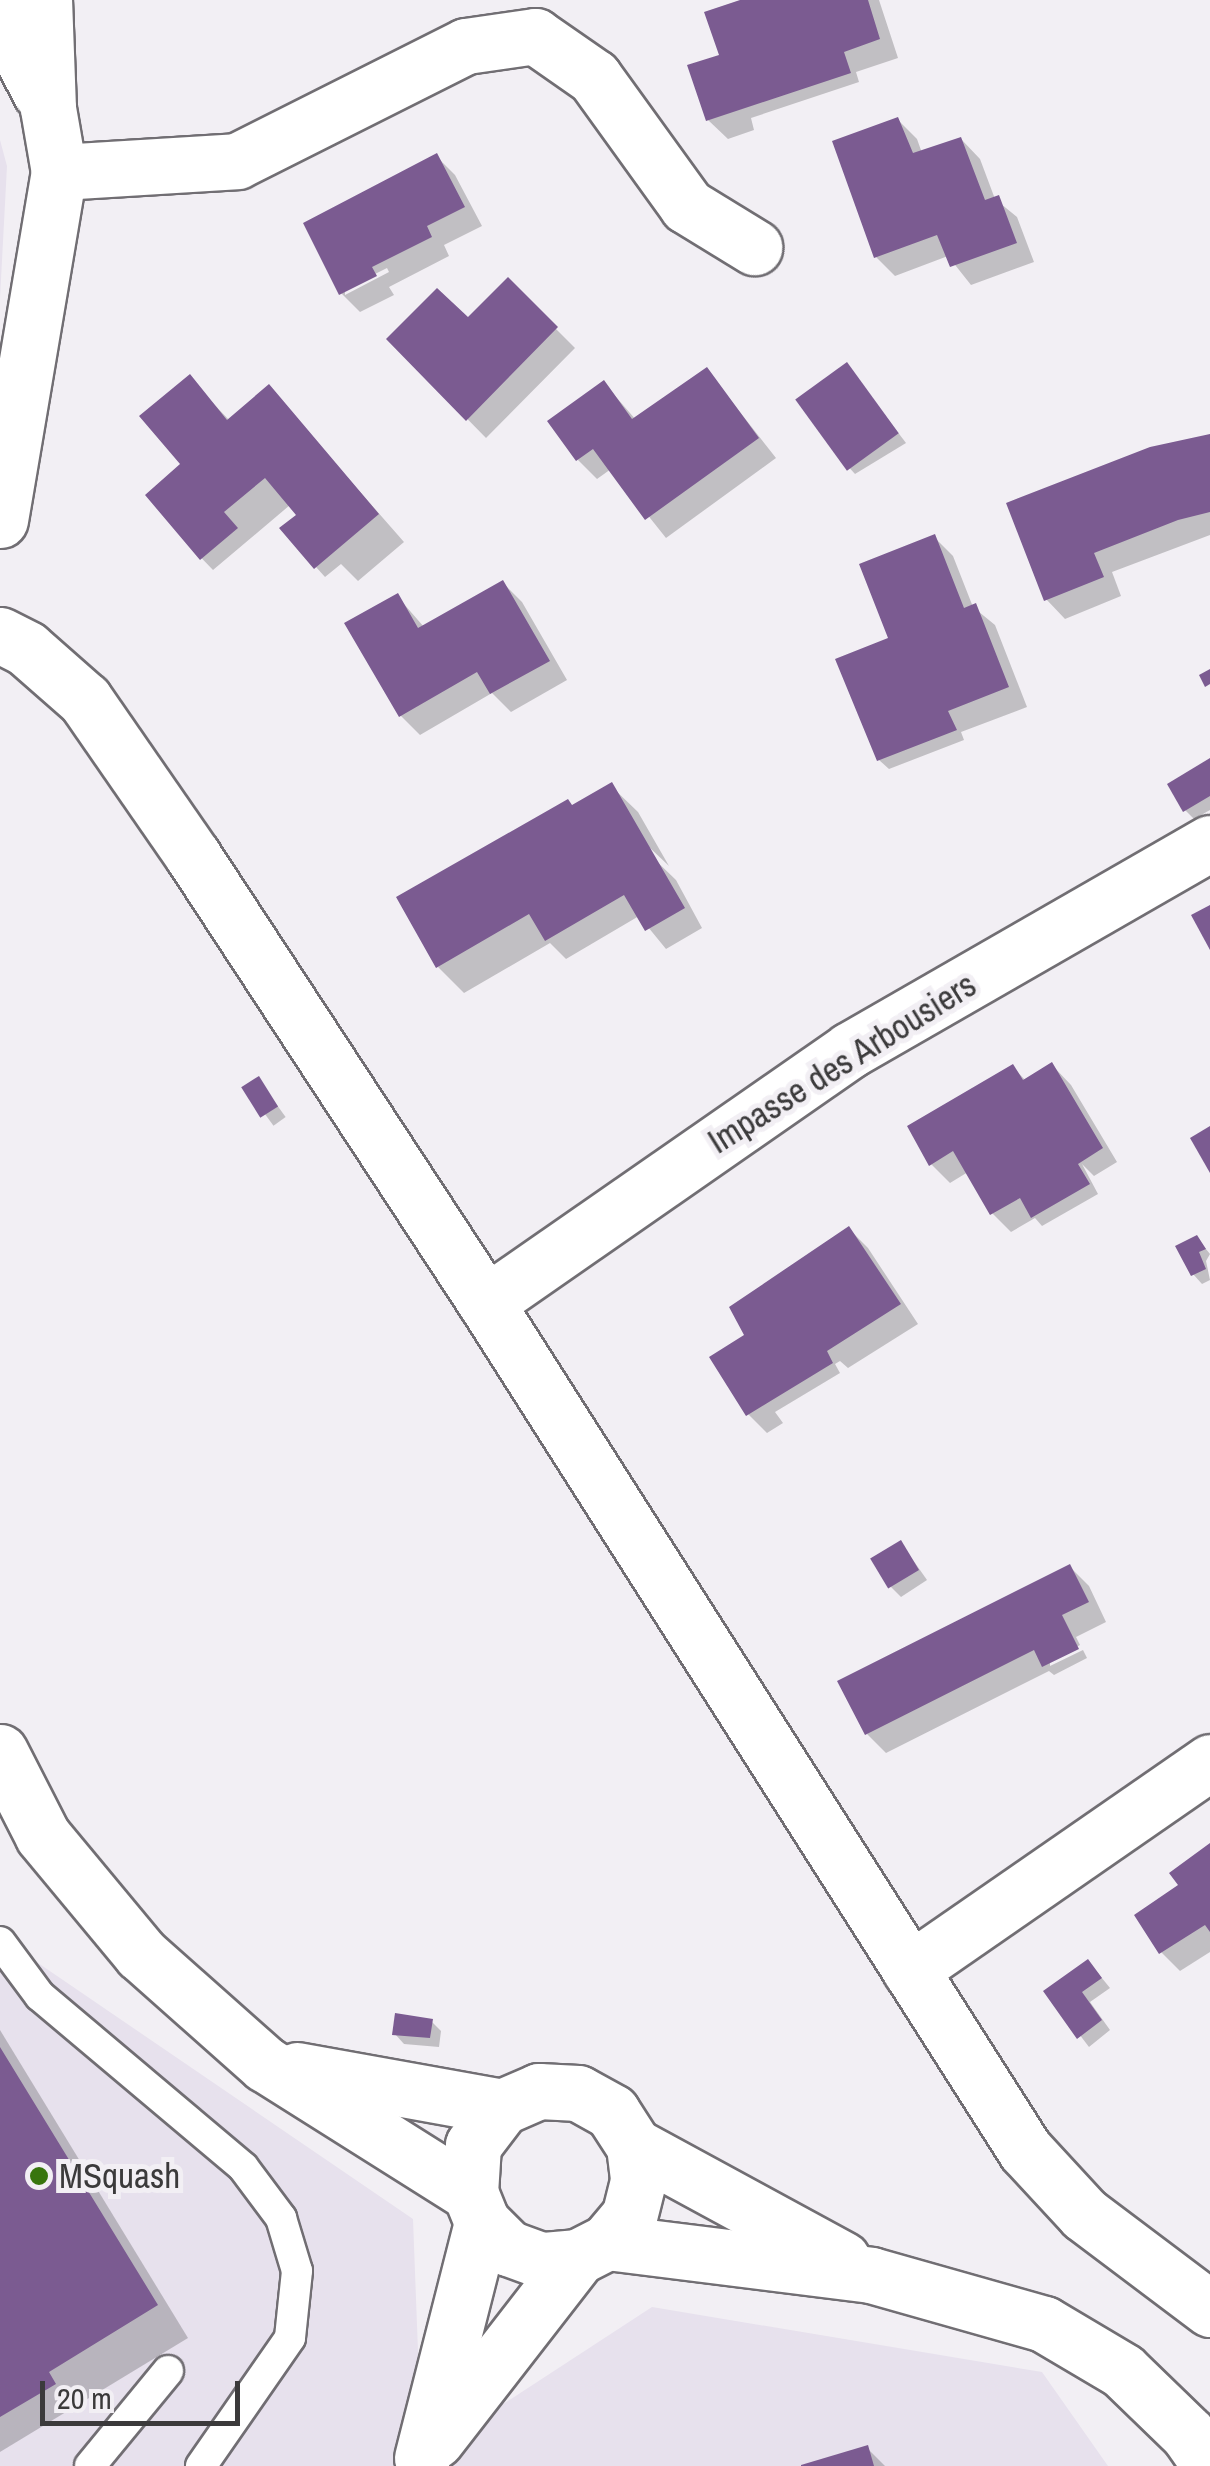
<!DOCTYPE html>
<html>
<head>
<meta charset="utf-8">
<style>
	body { margin:0 }
	#map { position:relative; width:1210px; height:2466px; overflow:hidden; background:#f2eff4; font-family:"Archivo Narrow",sans-serif }
	div>[style] { position:absolute }
	.built>* { inset:0; background:#e7e1ed }
	.shadow>* { inset:0; background:#0003; transform-origin:0 0 }
	.building>* { inset:0; background:#7b5b91; transform-origin:0 0 }
	.roads { filter:drop-shadow(2px 0 #716e73) drop-shadow(-2px 0 #716e73) drop-shadow(0 2px #716e73) drop-shadow(0 -2px #716e73) }
	.lane>* { height:30px; margin:-15px; padding:0 15px; transform-origin:15px; border-radius:15px; background:#fff }
	.street>* { height:55px; margin:-27.5px; padding:0 27.5px; transform-origin:27.5px; border-radius:27.5px; background:#fff }
	.dots>* { width:28px; height:28px; translate:-50% -50%; box-sizing:border-box; border:5px solid #f2eff4; border-radius:50% }
	span { translate:-50% -50%; white-space:nowrap; text-align:center; line-height:1.15; -webkit-text-stroke:10px #f2eff4; paint-order:stroke }
	.street-label { font-size:35px; color:#3b3a3b }
	.poi-label { font-size:35px; color:#3b3a3b }
	.left { translate:0 -50%; text-align:left }
	.scale { position:absolute; left:40px; top:2381px; width:200px; height:45px; box-sizing:border-box; border:5px solid #3b3a3b; border-top:0; padding-left:12px; font-size:30px; line-height:35px; white-space:nowrap; color:#3b3a3b; -webkit-text-stroke:8px #f2eff4; paint-order:stroke }
</style>
</head>
<body>
<div id="map">
	<div class="built">
		<i style="clip-path:polygon(0 140px,7px 166px,0 298px)"></i>
		<i style="clip-path:polygon(0 1937px,413px 2219px,422px 2457px,652px 2307px,1042px 2372px,1108px 2466px,0 2466px)"></i>
	</div>
	<div class="shadow">
		<i style="clip-path:polygon(748px 0,879px 0,898px 58px,856px 72px,859px 82px,751px 118px,754px 130px,728px 139px,708px 120px,722px 57px)"></i>
		<i style="clip-path:polygon(898px 120px,917px 139px,922px 153px,961px 139px,980px 159px,995px 199px,1017px 217px,1034px 262px,971px 285px,948px 256px,895px 276px,876px 257px)"></i>
		<i style="clip-path:polygon(evenodd,436px 156px,455px 175px,482px 226px,444px 245px,449px 256px,389px 287px,394px 295px,360px 312px,341px 293px,436px 156px,387px 268px,389px 272px,345px 295px,345px 289px,387px 268px)"></i>
		<i style="clip-path:polygon(508px 281px,575px 348px,486px 438px,389px 339px,468px 321px)"></i>
		<i style="clip-path:polygon(847px 365px,906px 443px,855px 474px,846px 464px)"></i>
		<i style="clip-path:polygon(707px 370px,776px 458px,666px 538px,611px 469px,597px 479px,578px 460px,604px 383px,636px 420px)"></i>
		<i style="clip-path:polygon(189px 378px,230px 421px,269px 388px,404px 542px,358px 581px,341px 564px,325px 577px,316px 567px,299px 516px,290px 505px,213px 570px,187px 543px,183px 464px)"></i>
		<i style="clip-path:polygon(1210px 437px,1210px 535px,1112px 572px,1121px 596px,1065px 619px,1046px 599px)"></i>
		<i style="clip-path:polygon(934px 537px,953px 556px,973px 607px,995px 625px,1027px 707px,961px 732px,964px 740px,889px 769px,879px 760px,893px 639px)"></i>
		<i style="clip-path:polygon(503px 583px,522px 602px,567px 680px,511px 712px,492px 693px,420px 735px,401px 716px,348px 624px,397px 596px,424px 627px)"></i>
		<i style="clip-path:polygon(1210px 761px,1210px 810px,1194px 819px,1185px 810px)"></i>
		<i style="clip-path:polygon(611px 786px,638px 812px,669px 866px,649px 847px,649px 854px,676px 880px,702px 928px,666px 949px,639px 916px,566px 959px,550px 943px,464px 993px,438px 967px)"></i>
		<i style="clip-path:polygon(1052px 1065px,1071px 1085px,1117px 1162px,1094px 1176px,1082px 1164px,1098px 1194px,1042px 1226px,1035px 1218px,1011px 1232px,992px 1213px,968px 1172px,950px 1183px,931px 1164px,1013px 1067px,1026px 1081px)"></i>
		<i style="left:258px;top:1079px;width:47px;height:15px;rotate:54deg"></i>
		<i style="clip-path:polygon(849px 1229px,868px 1248px,918px 1324px,848px 1368px,840px 1361px,835px 1364px,840px 1373px,775px 1412px,783px 1423px,767px 1433px,748px 1414px,748px 1335px)"></i>
		<i style="clip-path:polygon(1197px 1238px,1210px 1254px,1206px 1261px,1210px 1280px,1202px 1284px,1193px 1274px)"></i>
		<i style="clip-path:polygon(901px 1543px,927px 1580px,901px 1597px,891px 1587px)"></i>
		<i style="clip-path:polygon(1070px 1567px,1089px 1586px,1106px 1622px,1076px 1637px,1080px 1645px,1050px 1661px,1050px 1666px,1083px 1650px,1087px 1658px,1054px 1675px,1049px 1671px,886px 1753px,867px 1734px)"></i>
		<i style="clip-path:polygon(1210px 1846px,1210px 1952px,1180px 1971px,1161px 1952px,1182px 1886px)"></i>
		<i style="clip-path:polygon(1097px 1972px,1110px 1988px,1090px 2002px,1110px 2030px,1089px 2047px,1047px 1992px)"></i>
		<i style="clip-path:polygon(431px 2021px,441px 2031px,439px 2047px,404px 2044px,395px 2034px)"></i>
		<i style="clip-path:polygon(0 2030px,188px 2338px,0 2452px)"></i>
		<i style="clip-path:polygon(867px 2448px,885px 2466px,806px 2466px)"></i>
	</div>
	<div class="building">
		<i style="clip-path:polygon(740px 0,868px 0,880px 39px,844px 52px,851px 73px,706px 121px,687px 65px,719px 55px,704px 12px)"></i>
		<i style="clip-path:polygon(898px 117px,913px 153px,961px 137px,985px 200px,999px 195px,1017px 243px,950px 267px,937px 235px,874px 258px,832px 141px)"></i>
		<i style="clip-path:polygon(437px 153px,465px 207px,427px 226px,432px 237px,372px 267px,377px 276px,339px 295px,303px 223px)"></i>
		<i style="clip-path:polygon(508px 277px,558px 327px,466px 421px,386px 339px,437px 288px,468px 317px)"></i>
		<i style="left:847px;top:362px;width:88px;height:64px;rotate:54deg"></i>
		<i style="clip-path:polygon(707px 367px,759px 438px,645px 520px,593px 449px,576px 461px,547px 421px,604px 380px,632px 419px)"></i>
		<i style="clip-path:polygon(190px 374px,227px 420px,269px 384px,379px 514px,314px 569px,279px 528px,296px 515px,265px 478px,224px 512px,238px 528px,200px 560px,145px 495px,180px 464px,139px 416px)"></i>
		<i style="clip-path:polygon(1210px 434px,1210px 512px,1178px 520px,1094px 553px,1104px 577px,1044px 601px,1006px 503px,1150px 447px)"></i>
		<i style="clip-path:polygon(935px 534px,964px 608px,976px 603px,1009px 687px,948px 711px,957px 730px,877px 761px,835px 659px,888px 638px,859px 564px)"></i>
		<i style="clip-path:polygon(503px 580px,550px 661px,490px 694px,477px 672px,399px 717px,344px 623px,398px 593px,418px 628px)"></i>
		<i style="clip-path:polygon(1210px 669px,1210px 684px,1205px 687px,1199px 675px)"></i>
		<i style="clip-path:polygon(1210px 758px,1210px 796px,1183px 812px,1167px 784px)"></i>
		<i style="clip-path:polygon(612px 782px,685px 908px,645px 931px,624px 895px,545px 941px,529px 914px,436px 968px,396px 897px,568px 799px,572px 805px)"></i>
		<i style="clip-path:polygon(1210px 905px,1210px 950px,1191px 915px)"></i>
		<i style="clip-path:polygon(1052px 1062px,1103px 1148px,1078px 1164px,1090px 1184px,1031px 1218px,1020px 1198px,990px 1215px,953px 1151px,929px 1166px,907px 1126px,1013px 1064px,1023px 1080px)"></i>
		<i style="left:259px;top:1076px;width:36px;height:21px;rotate:58deg"></i>
		<i style="clip-path:polygon(1210px 1126px,1210px 1173px,1190px 1138px)"></i>
		<i style="clip-path:polygon(849px 1226px,901px 1304px,827px 1351px,833px 1363px,746px 1416px,709px 1357px,744px 1335px,729px 1307px)"></i>
		<i style="clip-path:polygon(1197px 1235px,1206px 1249px,1199px 1252px,1206px 1269px,1191px 1276px,1175px 1246px)"></i>
		<i style="left:901px;top:1540px;width:35px;height:36px;rotate:59deg"></i>
		<i style="clip-path:polygon(1070px 1564px,1089px 1602px,1062px 1615px,1079px 1649px,1042px 1667px,1034px 1650px,865px 1735px,837px 1681px)"></i>
		<i style="clip-path:polygon(1210px 1843px,1210px 1932px,1205px 1925px,1159px 1954px,1134px 1915px,1178px 1885px,1169px 1873px)"></i>
		<i style="clip-path:polygon(1088px 1959px,1102px 1978px,1082px 1992px,1102px 2020px,1077px 2039px,1043px 1991px)"></i>
		<i style="clip-path:polygon(395px 2013px,433px 2019px,430px 2038px,392px 2035px)"></i>
		<i style="clip-path:polygon(0 2047px,158px 2305px,49px 2372px,56px 2384px,0 2417px)"></i>
		<i style="clip-path:polygon(868px 2445px,874px 2466px,801px 2466px,801px 2465px)"></i>
	</div>
	<div class="roads">
		<div class="lane">
			<i style="left:0;top:1942px;width:67px;rotate:53.5deg"></i>
			<i style="left:40px;top:1996px;width:265px;rotate:40.1deg"></i>
			<i style="left:243px;top:2167px;width:64px;rotate:53.3deg"></i>
			<i style="left:281px;top:2218px;width:55px;rotate:73.2deg"></i>
			<i style="left:297px;top:2271px;width:67px;rotate:96deg"></i>
			<i style="left:290px;top:2338px;width:156px;rotate:124.8deg"></i>
			<i style="left:90px;top:2466px;width:123px;rotate:-50.6deg"></i>
		</div>
		<div class="street">
			<i style="left:0;top:15px;width:87px;rotate:62.5deg"></i>
			<i style="left:59px;top:172px;width:178px;rotate:-3.5deg"></i>
			<i style="left:237px;top:161px;width:256px;rotate:-26.7deg"></i>
			<i style="left:466px;top:46px;width:70px;rotate:-8.2deg"></i>
			<i style="left:535px;top:36px;width:72px;rotate:34.8deg"></i>
			<i style="left:594px;top:77px;width:159px;rotate:54.2deg"></i>
			<i style="left:687px;top:206px;width:79px;rotate:31.5deg"></i>
			<i style="left:0;top:520px;width:353px;rotate:-80.4deg"></i>
			<i style="left:59px;top:172px;width:65px;rotate:-99.8deg"></i>
			<i style="left:48px;top:108px;width:108px;rotate:-92.1deg"></i>
			<i style="left:0;top:635px;width:30px;rotate:27deg"></i>
			<i style="left:27px;top:649px;width:77px;rotate:41.3deg"></i>
			<i style="left:85px;top:700px;width:190px;rotate:55.3deg"></i>
			<i style="left:193px;top:856px;width:534px;rotate:56.76deg"></i>
			<i style="left:486px;top:1303px;width:1004px;rotate:57.53deg"></i>
			<i style="left:1025px;top:2150px;width:87px;rotate:47.3deg"></i>
			<i style="left:1084px;top:2214px;width:158px;rotate:37deg"></i>
			<i style="left:486px;top:1303px;width:443px;rotate:-34.8deg"></i>
			<i style="left:850px;top:1050px;width:415px;rotate:-29.9deg"></i>
			<i style="left:0;top:1752px;width:94px;rotate:62.9deg"></i>
			<i style="left:43px;top:1836px;width:153px;rotate:50.3deg"></i>
			<i style="left:141px;top:1954px;width:166px;rotate:41.6deg"></i>
			<i style="left:265px;top:2064px;width:242px;rotate:32.2deg"></i>
			<i style="left:910px;top:1970px;width:365px;rotate:-34.7deg"></i>
			<i style="left:297px;top:2070px;width:208px;rotate:10.2deg"></i>
			<i style="left:634px;top:2146px;width:237px;rotate:28.5deg"></i>
			<i style="left:607px;top:2242px;width:266px;rotate:7.1deg"></i>
			<i style="left:871px;top:2275px;width:180px;rotate:15.8deg"></i>
			<i style="left:1044px;top:2324px;width:92px;rotate:30.7deg"></i>
			<i style="left:1123px;top:2371px;width:91px;rotate:44.1deg"></i>
			<i style="left:1188px;top:2434px;width:39px;rotate:55deg"></i>
			<i style="left:436px;top:2440px;width:232px;rotate:-52.2deg"></i>
			<i style="left:422px;top:2458px;width:244px;rotate:-75.7deg"></i>
			<i style="left:482px;top:2222px;width:31px;rotate:-112deg"></i>
			<i style="left:470px;top:2193px;width:48px;rotate:-86.4deg"></i>
			<i style="left:473px;top:2145px;width:48px;rotate:-52.7deg"></i>
			<i style="left:502px;top:2107px;width:40px;rotate:-23.4deg"></i>
			<i style="left:539px;top:2091px;width:39px;rotate:3deg"></i>
			<i style="left:578px;top:2093px;width:39px;rotate:29deg"></i>
			<i style="left:612px;top:2112px;width:40px;rotate:57.1deg"></i>
			<i style="left:634px;top:2146px;width:35px;rotate:83deg"></i>
			<i style="left:638px;top:2181px;width:36px;rotate:104deg"></i>
			<i style="left:629px;top:2216px;width:34px;rotate:130deg"></i>
			<i style="left:607px;top:2242px;width:33px;rotate:153deg"></i>
			<i style="left:578px;top:2257px;width:37px;rotate:175deg"></i>
			<i style="left:541px;top:2260px;width:35px;rotate:-160deg"></i>
			<i style="left:508px;top:2248px;width:37px;rotate:-135deg"></i>
		</div>
	</div>
	<div class="dots">
		<i style="left:39px;top:2176px;background:#38750e"></i>
	</div>
	<div class="street-label">
		<span style="left:842px;top:1063px;rotate:-32deg">Impasse des Arbousiers</span>
	</div>
	<div class="poi-label">
		<span class="left" style="left:59px;top:2176px">MSquash</span>
	</div>
	<div class="scale">20 m</div>
</div>
</body>
</html>
